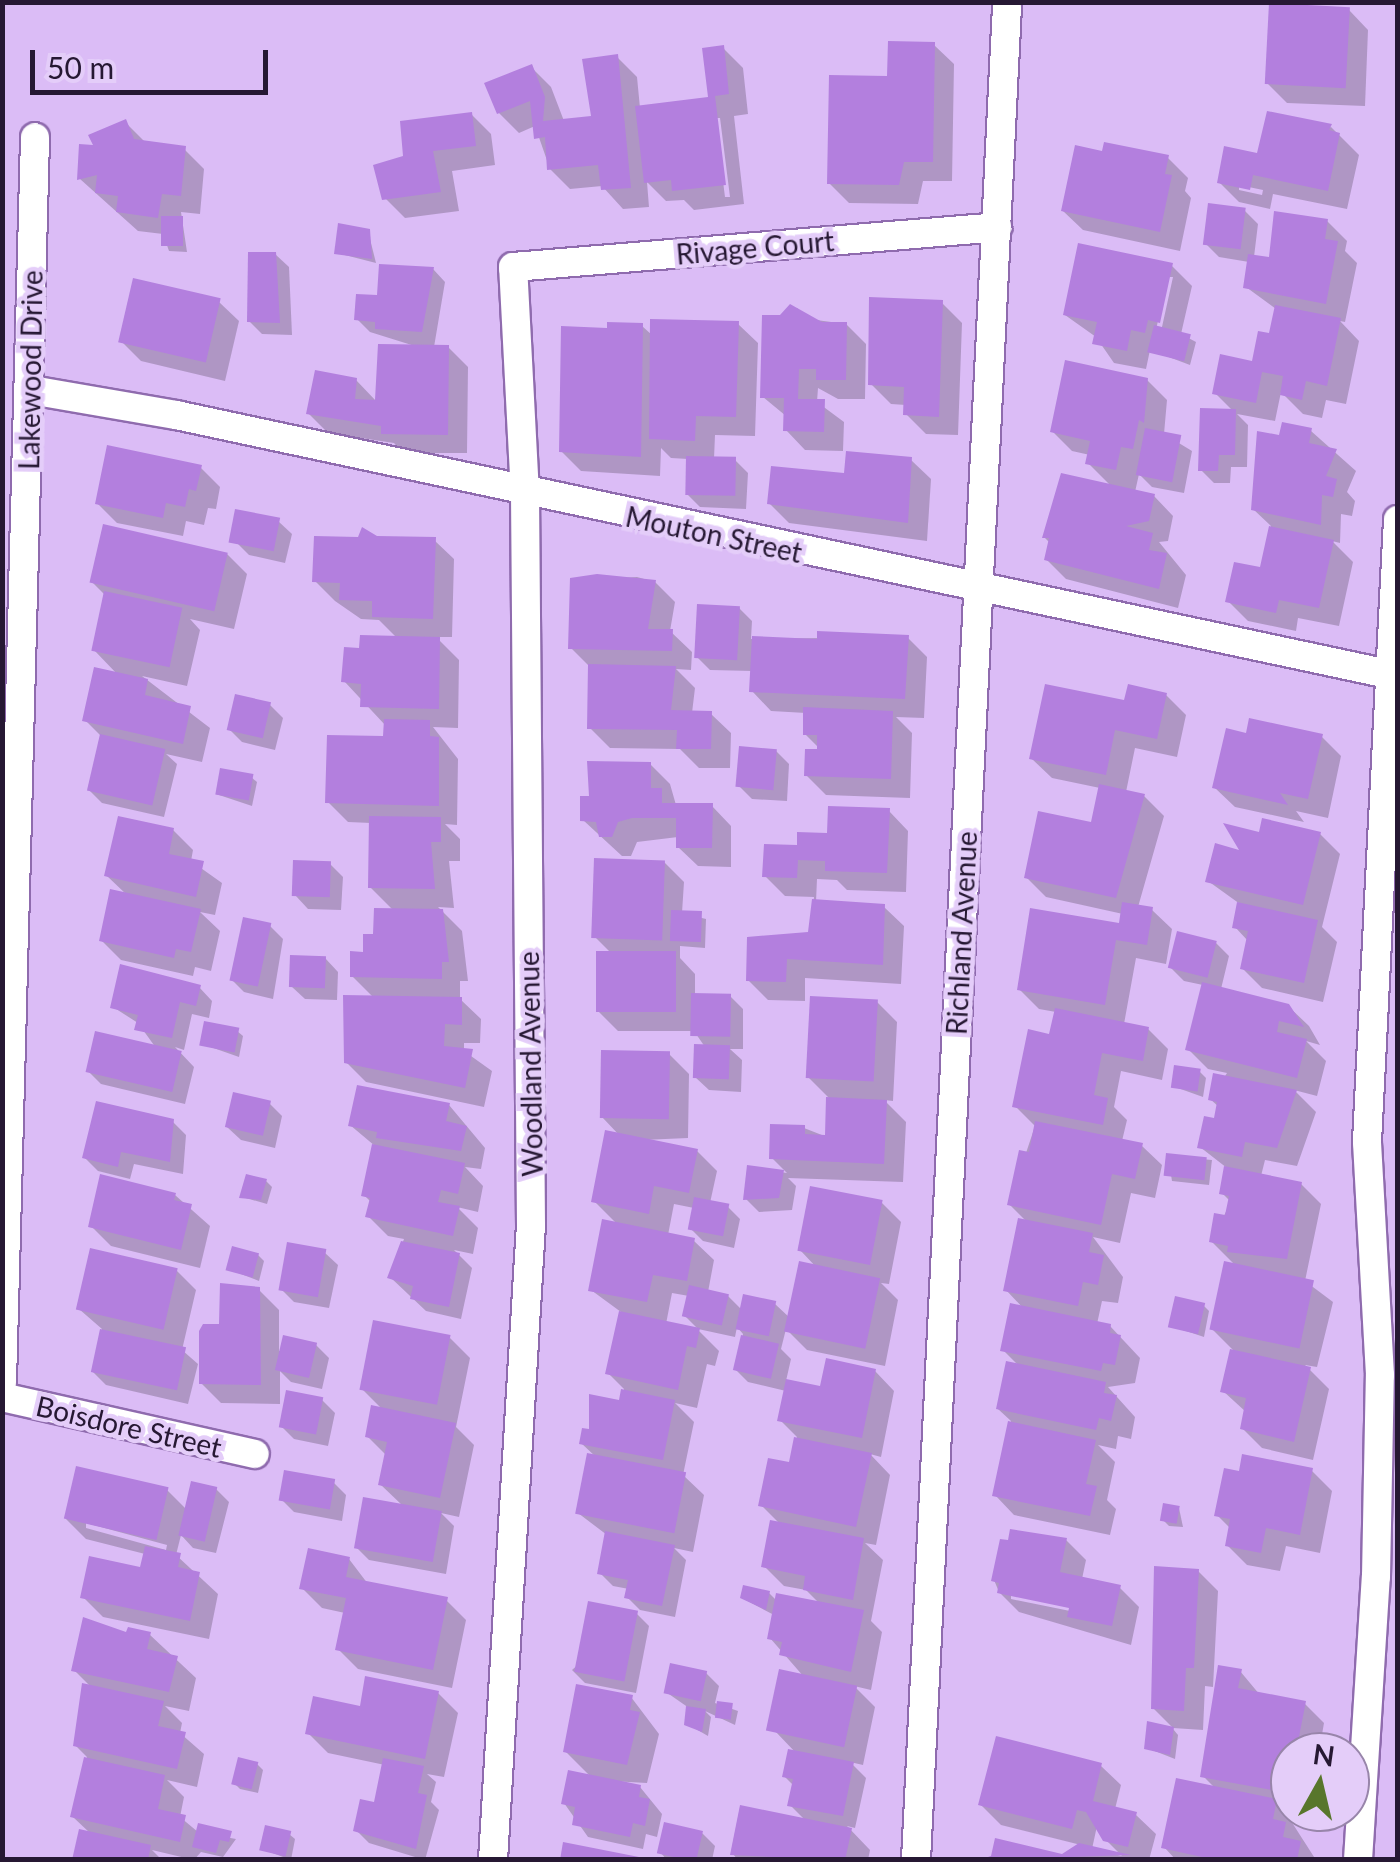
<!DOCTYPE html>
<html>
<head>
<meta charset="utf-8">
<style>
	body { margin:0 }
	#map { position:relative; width:1400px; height:1862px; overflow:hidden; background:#dbbcf6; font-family:Lato,sans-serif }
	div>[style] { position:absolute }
	.shadow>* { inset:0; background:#0003 }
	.building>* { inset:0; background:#b37fde; transform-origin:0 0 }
	.roads { filter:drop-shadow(2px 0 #8f6bae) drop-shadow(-2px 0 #8f6bae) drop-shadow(0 2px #8f6bae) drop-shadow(0 -2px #8f6bae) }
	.street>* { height:28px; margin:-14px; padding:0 14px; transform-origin:14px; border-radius:14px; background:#fff }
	span { translate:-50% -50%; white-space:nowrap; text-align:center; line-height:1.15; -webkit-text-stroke:9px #e4cdf9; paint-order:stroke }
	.street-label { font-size:28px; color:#261833 }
	.frame { position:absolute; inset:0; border:5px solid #261833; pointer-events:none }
	.north { position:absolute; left:1270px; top:1732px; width:100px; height:100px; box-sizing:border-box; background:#e4cdf9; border:2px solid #9885aa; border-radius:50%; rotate:8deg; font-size:28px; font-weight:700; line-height:40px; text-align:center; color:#261833 }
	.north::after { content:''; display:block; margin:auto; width:35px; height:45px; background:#58762c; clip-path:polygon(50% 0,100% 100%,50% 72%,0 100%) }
	.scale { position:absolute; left:30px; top:50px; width:238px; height:45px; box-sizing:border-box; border:5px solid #261833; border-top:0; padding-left:12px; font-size:30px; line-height:35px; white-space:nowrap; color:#261833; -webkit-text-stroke:8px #e4cdf9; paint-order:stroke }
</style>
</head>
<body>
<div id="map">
	<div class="shadow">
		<i style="clip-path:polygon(1349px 10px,1368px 30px,1365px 106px,1287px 103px,1267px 83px)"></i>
		<i style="clip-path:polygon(934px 45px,954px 64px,952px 181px,923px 181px,918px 204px,849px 203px,829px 183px)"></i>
		<i style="clip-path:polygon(evenodd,723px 48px,743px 68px,748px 114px,734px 116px,744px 204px,694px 210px,684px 200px,666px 201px,647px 182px,649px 207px,623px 209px,602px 186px,570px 189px,550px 169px,535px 126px,519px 133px,499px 113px,531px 67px,551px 87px,564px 121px,594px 118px,617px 57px,637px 77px,640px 108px,710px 100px,723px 48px,715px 118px,720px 118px,730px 197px,725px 197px,715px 118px)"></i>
		<i style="clip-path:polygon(471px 114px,491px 134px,495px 165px,452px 171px,459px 211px,405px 218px,385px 198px,406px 158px)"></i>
		<i style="clip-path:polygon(125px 122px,146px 143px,184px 149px,204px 169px,200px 214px,181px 212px,187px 252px,169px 251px,163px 234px,138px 231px,80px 179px,98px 148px)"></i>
		<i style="clip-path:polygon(evenodd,1331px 127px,1359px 155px,1347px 209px,1273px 194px,1270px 209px,1239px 202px,1219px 182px,1259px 156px,1331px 127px,1239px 185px,1263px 190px,1262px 195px,1239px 190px,1239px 185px)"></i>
		<i style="clip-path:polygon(1103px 154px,1168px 158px,1188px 178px,1185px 191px,1191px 198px,1180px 251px,1083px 230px,1063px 211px)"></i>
		<i style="clip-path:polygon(1245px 211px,1258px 224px,1254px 257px,1271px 259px,1327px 221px,1347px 241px,1345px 251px,1357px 263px,1345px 322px,1340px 321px,1359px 341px,1346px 404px,1326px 400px,1322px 418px,1303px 414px,1281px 392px,1275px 421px,1237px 414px,1248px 425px,1247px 467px,1231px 467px,1230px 483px,1214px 483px,1201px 470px,1233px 411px,1215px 393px,1254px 364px,1271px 336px,1276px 309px,1246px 287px,1249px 262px,1219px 257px,1206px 244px)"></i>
		<i style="clip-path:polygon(368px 231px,376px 263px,337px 253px)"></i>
		<i style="clip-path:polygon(275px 254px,289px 267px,292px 335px,262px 334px,249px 321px)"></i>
		<i style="clip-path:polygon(evenodd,1172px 266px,1192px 286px,1181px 334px,1196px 342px,1190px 365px,1150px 350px,1146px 369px,1114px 363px,1096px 337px,1065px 315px,1172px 266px,1167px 277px,1173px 277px,1160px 336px,1155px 335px,1167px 277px)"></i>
		<i style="clip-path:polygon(433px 269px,445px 282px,434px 347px,448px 347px,468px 367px,467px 453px,403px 453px,394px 443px,328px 433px,308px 413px,356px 380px,377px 402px,418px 347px,370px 332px,357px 319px,379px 298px)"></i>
		<i style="clip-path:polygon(219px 302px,239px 321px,225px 381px,141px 361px,121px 341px)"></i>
		<i style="clip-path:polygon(942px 303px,962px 323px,958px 435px,926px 434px,906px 414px,906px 405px,891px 404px,871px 384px)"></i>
		<i style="clip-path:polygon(797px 308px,809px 319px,846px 324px,866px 344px,865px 399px,838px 399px,818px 388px,817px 402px,844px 422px,843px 451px,805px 450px,786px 430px,786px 416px,763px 397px,780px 318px)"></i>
		<i style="clip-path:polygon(738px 324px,758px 343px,755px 436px,715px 435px,714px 459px,735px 460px,748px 473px,746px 509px,700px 507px,687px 494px,688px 459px,671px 458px,661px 448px,660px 476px,581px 471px,561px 451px,609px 330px,642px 326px,652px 335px)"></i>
		<i style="clip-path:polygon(1147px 380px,1167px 400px,1164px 434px,1192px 451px,1184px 493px,1152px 487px,1139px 474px,1135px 492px,1154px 496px,1173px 516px,1168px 541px,1159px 542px,1186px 575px,1178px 608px,1066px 579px,1046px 559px,1050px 543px,1044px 537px,1112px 487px,1088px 463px,1090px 455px,1072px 451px,1052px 431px)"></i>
		<i style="clip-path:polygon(1311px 431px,1356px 471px,1347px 492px,1355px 501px,1352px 516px,1341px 514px,1340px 543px,1332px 541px,1353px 562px,1339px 626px,1298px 618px,1296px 631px,1248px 621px,1228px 601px,1262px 570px,1271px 526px,1253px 509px,1259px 434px,1281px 438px)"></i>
		<i style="clip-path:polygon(911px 460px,931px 479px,927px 541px,789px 523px,769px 503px)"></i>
		<i style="clip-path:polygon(200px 467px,220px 487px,216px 509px,208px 508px,204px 525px,186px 521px,183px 536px,117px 523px,97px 503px)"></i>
		<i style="clip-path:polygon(237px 512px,278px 521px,292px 534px,285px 563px,249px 555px,235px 541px)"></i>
		<i style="clip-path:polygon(377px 538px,434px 540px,454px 559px,452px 637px,436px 637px,459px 660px,458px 728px,433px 727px,458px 759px,457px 825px,445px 824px,460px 839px,460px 861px,449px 861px,454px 908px,438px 907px,462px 931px,468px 981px,460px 981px,460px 999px,481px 1019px,480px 1043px,464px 1043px,464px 1051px,492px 1071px,484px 1107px,366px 1082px,346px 1062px,374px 998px,352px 976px,394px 911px,370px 887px,371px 823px,348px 822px,328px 802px,386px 738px,386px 726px,344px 681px,362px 650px,398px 639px,379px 620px,361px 619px,335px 601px,315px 581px)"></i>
		<i style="clip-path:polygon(227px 554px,247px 574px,234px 629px,190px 619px,200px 630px,187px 686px,142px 676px,210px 728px,202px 762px,166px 754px,177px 764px,164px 817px,102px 803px,89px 790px,102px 737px,85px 720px,118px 675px,93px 649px,105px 595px,92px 582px)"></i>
		<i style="clip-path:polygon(637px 577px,655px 582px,675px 602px,670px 631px,692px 652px,691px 670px,676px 669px,695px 688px,692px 713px,711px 714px,731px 733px,730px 768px,699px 768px,680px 749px,610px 748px,590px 728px,591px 668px,571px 648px,572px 581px)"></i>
		<i style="clip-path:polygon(739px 608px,752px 621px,751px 639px,907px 637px,927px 657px,924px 718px,896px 717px,912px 733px,910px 798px,826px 795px,806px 775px,819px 748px,805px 734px,806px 713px,771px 711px,752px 691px,753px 671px,710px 670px,697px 657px)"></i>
		<i style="clip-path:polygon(1166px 695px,1186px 715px,1177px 757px,1135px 748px,1126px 792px,1144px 796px,1164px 816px,1138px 907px,1152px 910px,1172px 929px,1166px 964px,1136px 958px,1124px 1024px,1148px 1029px,1168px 1049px,1162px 1080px,1121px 1071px,1114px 1107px,1127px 1120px,1122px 1141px,1142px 1146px,1162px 1165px,1155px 1198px,1131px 1193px,1120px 1243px,1093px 1237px,1123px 1277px,1118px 1303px,1102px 1301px,1097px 1324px,1110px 1326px,1140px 1358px,1135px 1383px,1108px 1387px,1135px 1417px,1131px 1439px,1118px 1436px,1116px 1449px,1098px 1445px,1115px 1462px,1107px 1500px,1116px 1509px,1110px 1535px,1014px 1515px,995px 1495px,1011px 1421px,998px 1409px,1019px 1366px,1003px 1350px,1024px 1309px,1006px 1290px,1028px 1223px,1009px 1204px,1035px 1126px,1015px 1106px,1051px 1037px,1056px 1012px,1039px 1009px,1019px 989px,1121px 926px,1123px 914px,1046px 897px,1027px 878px,1093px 825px,1100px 788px,1052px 778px,1032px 759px,1126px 703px)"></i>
		<i style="clip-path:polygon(270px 705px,283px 718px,275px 750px,242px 742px,229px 729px)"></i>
		<i style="clip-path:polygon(1248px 736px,1321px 736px,1341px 756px,1328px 818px,1296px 811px,1304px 822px,1235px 807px,1215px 788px)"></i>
		<i style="clip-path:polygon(776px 751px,789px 764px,787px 801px,752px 799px,739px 786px)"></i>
		<i style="clip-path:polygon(650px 764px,670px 784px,676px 805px,712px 806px,731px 826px,731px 867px,698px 866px,678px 847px,678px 837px,637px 842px,631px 856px,622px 856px,583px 820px,591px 798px)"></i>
		<i style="clip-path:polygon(251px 777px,257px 782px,252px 806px,216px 794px)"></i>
		<i style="clip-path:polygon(889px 811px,908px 831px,906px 892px,847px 890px,837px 880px,817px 879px,816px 902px,884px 907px,904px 926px,901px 984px,805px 978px,805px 1001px,768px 1000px,748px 980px,810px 934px,814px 897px,785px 896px,765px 876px,799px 848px)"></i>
		<i style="clip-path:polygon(173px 830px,193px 850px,191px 861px,222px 883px,215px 915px,200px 912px,220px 931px,211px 971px,195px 967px,193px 976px,121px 960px,101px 940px,127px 895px,107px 876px)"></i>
		<i style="clip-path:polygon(1320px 834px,1340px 854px,1322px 927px,1337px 942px,1323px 1002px,1262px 988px,1242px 968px,1248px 941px,1235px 927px,1240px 904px,1208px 881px,1261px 835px)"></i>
		<i style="clip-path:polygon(664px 862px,684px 882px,682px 913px,706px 919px,705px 948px,680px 946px,680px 958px,695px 974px,695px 996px,730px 996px,743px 1009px,743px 1049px,730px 1049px,742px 1060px,741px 1092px,709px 1090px,695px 1077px,705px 1047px,694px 1031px,618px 1031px,598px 1011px,611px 953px,595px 937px)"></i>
		<i style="clip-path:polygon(330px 864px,343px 877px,341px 910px,308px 909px,295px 895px)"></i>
		<i style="clip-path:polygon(270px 926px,283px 939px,273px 999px,244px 992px,231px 979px)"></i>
		<i style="clip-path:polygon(1216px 943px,1229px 956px,1221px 989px,1288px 1006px,1309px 1026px,1320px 1045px,1306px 1041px,1326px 1061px,1317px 1096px,1294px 1090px,1316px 1112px,1297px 1166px,1265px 1160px,1261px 1176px,1301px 1184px,1321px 1204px,1305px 1281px,1333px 1302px,1317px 1367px,1305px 1365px,1329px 1389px,1313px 1460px,1262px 1448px,1242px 1428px,1246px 1412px,1223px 1391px,1233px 1350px,1212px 1329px,1236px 1266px,1211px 1241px,1231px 1202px,1222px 1193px,1227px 1168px,1200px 1147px,1216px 1121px,1219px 1107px,1210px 1099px,1227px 1073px,1208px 1069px,1188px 1049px,1203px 985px,1184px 981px,1171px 968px)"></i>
		<i style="clip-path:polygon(325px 958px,338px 972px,337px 1000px,305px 999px,291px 986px)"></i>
		<i style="clip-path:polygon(199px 987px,212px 1001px,209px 1018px,192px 1014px,184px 1050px,175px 1047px,194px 1067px,185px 1104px,101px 1084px,88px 1071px,156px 1048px,138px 1023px,113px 1007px)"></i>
		<i style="clip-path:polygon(877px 1002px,897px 1022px,893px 1101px,884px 1100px,906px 1122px,903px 1182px,788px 1178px,796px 1186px,792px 1210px,759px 1212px,746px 1199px,750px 1168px,787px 1173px,772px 1158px,804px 1128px,827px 1137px,829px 1098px,808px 1077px)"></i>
		<i style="clip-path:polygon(237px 1031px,243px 1036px,239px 1057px,202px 1044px)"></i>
		<i style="clip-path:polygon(669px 1054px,689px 1074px,688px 1138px,643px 1140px,697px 1151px,717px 1171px,710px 1203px,727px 1206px,740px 1219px,734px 1248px,703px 1241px,690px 1228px,694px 1208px,674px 1204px,668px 1235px,694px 1241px,714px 1260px,708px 1292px,728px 1296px,742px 1310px,775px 1304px,790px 1318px,817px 1268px,800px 1250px,882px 1203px,901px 1222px,889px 1284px,881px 1283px,898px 1300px,885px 1366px,807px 1350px,786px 1329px,781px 1349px,791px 1359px,786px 1381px,822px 1389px,875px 1371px,894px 1391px,881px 1457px,870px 1454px,890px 1475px,876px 1545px,865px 1543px,883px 1560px,871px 1621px,882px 1632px,871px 1690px,854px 1686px,875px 1707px,863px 1765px,850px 1762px,866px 1778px,855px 1828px,847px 1826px,870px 1850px,868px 1860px,738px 1860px,733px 1854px,806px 1821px,790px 1805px,794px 1786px,785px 1777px,797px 1754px,774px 1730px,804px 1677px,770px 1638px,774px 1615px,742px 1598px,769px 1593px,777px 1601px,820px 1604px,806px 1590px,784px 1586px,764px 1566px,780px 1524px,761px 1505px,790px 1465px,797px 1437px,780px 1420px,786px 1391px,748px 1382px,735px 1369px,743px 1334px,737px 1327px,735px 1337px,698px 1329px,685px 1316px,689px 1296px,672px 1293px,666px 1324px,699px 1331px,719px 1351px,715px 1366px,707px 1364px,697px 1408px,675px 1403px,694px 1422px,683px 1475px,704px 1495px,693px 1552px,674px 1548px,686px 1560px,675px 1617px,640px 1610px,627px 1597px,629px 1589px,613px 1586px,600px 1573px,607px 1535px,578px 1513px,596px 1457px,581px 1443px,621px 1403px,624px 1389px,608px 1373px,621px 1312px,591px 1290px,618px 1225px,594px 1201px,620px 1136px,602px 1117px)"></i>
		<i style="clip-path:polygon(1200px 1072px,1206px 1078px,1203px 1097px,1175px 1087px)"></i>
		<i style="clip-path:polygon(269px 1103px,282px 1116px,275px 1148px,241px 1140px,227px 1127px)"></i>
		<i style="clip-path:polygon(449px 1105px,485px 1148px,481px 1169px,465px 1167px,483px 1186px,478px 1212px,457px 1207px,478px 1228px,473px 1254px,454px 1250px,472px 1268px,461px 1319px,426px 1311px,390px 1277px,404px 1239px,388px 1236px,368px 1216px,371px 1202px,364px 1195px,375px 1146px,350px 1125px)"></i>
		<i style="clip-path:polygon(173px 1122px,186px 1135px,183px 1174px,134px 1164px,130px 1179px,98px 1171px,85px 1158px)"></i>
		<i style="clip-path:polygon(1168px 1156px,1212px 1160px,1209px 1185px,1172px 1181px)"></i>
		<i style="clip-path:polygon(266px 1181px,272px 1187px,267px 1204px,242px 1197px)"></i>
		<i style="clip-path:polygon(175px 1195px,210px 1226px,200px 1268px,111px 1246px,91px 1226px)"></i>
		<i style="clip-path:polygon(324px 1252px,338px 1265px,329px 1308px,294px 1302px,281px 1289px)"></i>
		<i style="clip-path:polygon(258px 1255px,264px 1261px,259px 1281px,228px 1269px)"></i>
		<i style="clip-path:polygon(176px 1270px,196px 1290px,182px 1350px,198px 1364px,188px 1404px,106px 1385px,93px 1372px,102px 1329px,79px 1309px)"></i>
		<i style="clip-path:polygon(259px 1290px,279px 1310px,279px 1351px,316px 1345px,329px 1358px,322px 1389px,291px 1382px,280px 1371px,280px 1404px,221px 1403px,201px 1383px,221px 1327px)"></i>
		<i style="clip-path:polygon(1203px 1305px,1209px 1311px,1204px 1337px,1171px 1326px)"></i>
		<i style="clip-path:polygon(450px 1338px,470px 1358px,456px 1427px,474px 1445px,459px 1517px,441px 1513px,454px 1526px,446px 1574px,369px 1560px,356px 1547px,403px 1506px,381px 1485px,387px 1456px,367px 1436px,383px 1410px,362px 1389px)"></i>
		<i style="clip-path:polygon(322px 1400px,335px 1413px,328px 1446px,294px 1439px,281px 1426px)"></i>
		<i style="clip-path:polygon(1312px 1471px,1332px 1491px,1320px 1553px,1286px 1546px,1280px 1571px,1247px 1565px,1227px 1545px,1231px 1529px,1217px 1515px,1241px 1474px)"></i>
		<i style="clip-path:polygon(333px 1482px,346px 1495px,342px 1521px,294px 1512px,281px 1499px)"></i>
		<i style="clip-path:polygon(evenodd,216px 1489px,229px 1502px,216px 1553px,193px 1548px,181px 1535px,176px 1555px,218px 1594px,209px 1639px,103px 1617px,83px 1597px,142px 1570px,145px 1554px,86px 1539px,66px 1519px,167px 1490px,187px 1510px,216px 1489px,86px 1523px,167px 1545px,166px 1550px,86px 1528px,86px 1523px)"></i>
		<i style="clip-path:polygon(1179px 1508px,1183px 1527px,1169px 1526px,1163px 1520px)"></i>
		<i style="clip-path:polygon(evenodd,1066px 1540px,1086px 1560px,1082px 1579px,1119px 1587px,1139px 1607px,1131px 1645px,1019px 1612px,999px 1592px,994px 1580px,1066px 1540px,1011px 1594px,1081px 1608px,1080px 1613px,1011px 1599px,1011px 1594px)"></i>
		<i style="clip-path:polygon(349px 1559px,368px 1584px,446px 1600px,466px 1620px,452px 1688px,358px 1669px,338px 1649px,345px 1613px,322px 1608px,302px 1588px)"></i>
		<i style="clip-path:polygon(1198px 1571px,1218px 1591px,1213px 1687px,1205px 1686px,1203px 1730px,1173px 1728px,1153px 1708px)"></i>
		<i style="clip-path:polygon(636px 1613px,649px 1626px,636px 1693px,585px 1683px,572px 1670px)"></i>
		<i style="clip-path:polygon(149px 1634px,196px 1678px,189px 1711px,165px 1706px,182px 1723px,180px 1733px,204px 1754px,197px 1787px,167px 1780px,184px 1797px,180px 1817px,198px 1832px,236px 1839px,223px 1857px,201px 1852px,194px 1860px,152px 1850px,162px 1860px,75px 1860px,91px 1834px,73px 1817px,87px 1757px,75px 1745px,91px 1687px,74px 1670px,128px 1635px)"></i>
		<i style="clip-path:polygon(1240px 1671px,1260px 1695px,1304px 1703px,1324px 1723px,1319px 1752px,1290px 1752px,1290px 1808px,1282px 1807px,1316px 1860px,1176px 1860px,1164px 1847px,1216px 1789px,1203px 1776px)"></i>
		<i style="clip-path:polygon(706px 1673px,719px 1686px,715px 1703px,738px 1711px,735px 1725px,705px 1711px,711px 1717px,708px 1736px,687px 1724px,689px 1708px,666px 1692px)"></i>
		<i style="clip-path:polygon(438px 1693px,458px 1713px,444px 1777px,427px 1774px,436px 1782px,431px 1802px,439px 1810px,425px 1860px,369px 1843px,356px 1830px,376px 1805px,385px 1765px,328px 1753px,308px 1733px,362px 1709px)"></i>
		<i style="clip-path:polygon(631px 1697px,659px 1734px,647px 1783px,611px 1781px,640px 1787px,662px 1814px,657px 1837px,646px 1834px,643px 1849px,588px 1837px,564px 1803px,591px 1777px,565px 1751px)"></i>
		<i style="clip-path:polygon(1173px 1729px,1178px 1735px,1175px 1759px,1147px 1748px)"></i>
		<i style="clip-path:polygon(257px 1764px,263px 1770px,258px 1793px,240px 1789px,234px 1783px)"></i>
		<i style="clip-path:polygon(evenodd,1101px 1766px,1121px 1785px,1115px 1809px,1136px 1815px,1156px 1834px,1149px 1860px,989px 1860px,1062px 1857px,1081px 1845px,1001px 1825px,981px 1805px,1101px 1766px,1097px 1826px,1105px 1839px,1122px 1856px,1092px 1849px,1097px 1826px)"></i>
		<i style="clip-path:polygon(702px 1833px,715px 1846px,712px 1860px,667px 1860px,660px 1852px)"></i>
		<i style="clip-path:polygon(289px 1834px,295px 1839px,291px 1860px,262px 1849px)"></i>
	</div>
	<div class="building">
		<i style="left:1269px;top:3px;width:81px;height:81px;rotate:3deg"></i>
		<i style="clip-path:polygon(888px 41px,935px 42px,933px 162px,904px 162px,899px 185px,827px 184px,829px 75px,887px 76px)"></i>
		<i style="clip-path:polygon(724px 45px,729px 94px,715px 96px,726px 185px,672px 191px,671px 180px,644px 183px,635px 106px,708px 97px,702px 48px)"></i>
		<i style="clip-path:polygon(618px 54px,631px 188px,601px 190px,598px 165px,547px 170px,545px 137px,534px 139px,530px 101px,497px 114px,484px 83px,532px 64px,545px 97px,543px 121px,591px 116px,582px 59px)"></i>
		<i style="clip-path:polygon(1267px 111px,1332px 124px,1329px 130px,1340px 133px,1328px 191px,1253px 175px,1250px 190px,1217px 183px,1224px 146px,1257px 153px)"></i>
		<i style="clip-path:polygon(472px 112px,476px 146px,433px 151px,441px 192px,382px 200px,373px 165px,403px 156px,400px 121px)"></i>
		<i style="clip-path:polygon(126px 119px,134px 139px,186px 146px,181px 196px,162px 194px,158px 218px,116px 212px,118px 196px,95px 193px,97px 175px,77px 180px,79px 144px,93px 145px,88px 135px)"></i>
		<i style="clip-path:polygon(1104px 142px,1169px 155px,1165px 174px,1172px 175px,1160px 232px,1061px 211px,1075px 145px,1102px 151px)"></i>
		<i style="left:1208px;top:203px;width:38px;height:42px;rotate:7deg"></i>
		<i style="clip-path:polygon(1274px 211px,1328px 219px,1325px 239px,1338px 241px,1326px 304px,1243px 288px,1248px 254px,1269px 257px)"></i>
		<i style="left:161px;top:216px;width:22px;height:30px"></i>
		<i style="clip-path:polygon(338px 223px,370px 229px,372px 259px,334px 254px)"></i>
		<i style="clip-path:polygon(1078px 243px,1173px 263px,1160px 323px,1148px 320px,1145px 333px,1131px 330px,1127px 351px,1092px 344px,1097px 322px,1063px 315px)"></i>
		<i style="clip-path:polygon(248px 252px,276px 252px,280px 323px,247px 322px)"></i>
		<i style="clip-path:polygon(379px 264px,434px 267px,422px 332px,375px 329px,375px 322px,354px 320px,356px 294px,377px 295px)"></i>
		<i style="left:133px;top:278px;width:90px;height:66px;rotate:13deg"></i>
		<i style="clip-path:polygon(869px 297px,943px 300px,939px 417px,903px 415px,904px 387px,868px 385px)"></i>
		<i style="clip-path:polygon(790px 304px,822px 322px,847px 322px,846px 380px,816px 380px,816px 369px,799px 369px,798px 399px,825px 399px,824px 432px,783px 431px,784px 398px,760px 398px,762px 315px,780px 315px)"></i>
		<i style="clip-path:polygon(1275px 305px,1341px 318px,1327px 386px,1306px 381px,1302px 400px,1280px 395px,1283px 376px,1262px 372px,1256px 403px,1212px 394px,1220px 354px,1252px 361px,1258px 331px,1269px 333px)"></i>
		<i style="clip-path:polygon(650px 319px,739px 321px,736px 417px,696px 416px,695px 441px,649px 439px)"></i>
		<i style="clip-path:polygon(607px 322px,643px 323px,641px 457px,559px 452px,561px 326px,607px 328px)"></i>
		<i style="left:1154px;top:325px;width:38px;height:28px;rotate:14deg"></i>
		<i style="clip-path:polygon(378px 344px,449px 345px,448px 435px,381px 434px,381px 426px,306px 414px,315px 370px,357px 378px,355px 399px,375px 400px)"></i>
		<i style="clip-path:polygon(1065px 360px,1148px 378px,1144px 423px,1139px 420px,1133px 449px,1121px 447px,1116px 470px,1085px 464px,1090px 441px,1050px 432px)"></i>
		<i style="clip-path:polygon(1200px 408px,1236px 409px,1235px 455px,1219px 455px,1218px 471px,1198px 471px)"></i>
		<i style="clip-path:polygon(1282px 422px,1312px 428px,1309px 443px,1337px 449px,1326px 476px,1337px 479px,1333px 497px,1322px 495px,1321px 525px,1251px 510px,1257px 431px,1279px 435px)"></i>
		<i style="left:1145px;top:428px;width:37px;height:48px;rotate:11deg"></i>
		<i style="clip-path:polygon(107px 445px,202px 465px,196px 491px,189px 489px,185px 507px,166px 503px,163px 518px,95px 504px)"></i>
		<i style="clip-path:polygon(846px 451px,912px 457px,908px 523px,767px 504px,771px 466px,844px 473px)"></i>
		<i style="left:686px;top:456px;width:50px;height:39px;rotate:1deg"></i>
		<i style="clip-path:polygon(1061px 473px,1155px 494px,1149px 521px,1126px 526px,1153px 533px,1149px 550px,1167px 553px,1159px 589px,1044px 560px,1049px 538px,1042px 538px)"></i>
		<i style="left:235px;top:509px;width:46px;height:34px;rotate:11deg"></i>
		<i style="left:103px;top:524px;width:128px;height:60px;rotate:13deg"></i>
		<i style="clip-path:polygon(1269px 526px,1334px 540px,1319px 608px,1279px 600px,1276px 613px,1225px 602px,1234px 562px,1260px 567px)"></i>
		<i style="clip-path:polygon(362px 527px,377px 536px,436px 537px,433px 619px,372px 617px,372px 601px,339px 600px,340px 583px,312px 582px,314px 536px,358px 537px)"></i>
		<i style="clip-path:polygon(597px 574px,656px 580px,648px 629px,673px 629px,672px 651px,568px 649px,570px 578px)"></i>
		<i style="left:104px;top:591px;width:80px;height:61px;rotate:12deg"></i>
		<i style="left:697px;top:604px;width:43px;height:54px;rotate:3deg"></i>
		<i style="clip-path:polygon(817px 631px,909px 635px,905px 699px,749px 692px,752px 636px,817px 639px)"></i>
		<i style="clip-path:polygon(360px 635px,440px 637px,439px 709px,360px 707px,361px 684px,341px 682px,344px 647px,359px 648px)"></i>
		<i style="clip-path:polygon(588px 664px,676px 666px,671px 710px,712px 711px,711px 749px,676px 749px,677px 730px,587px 729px)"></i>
		<i style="clip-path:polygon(94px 667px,148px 679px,145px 695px,191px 706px,183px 744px,82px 721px)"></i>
		<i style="clip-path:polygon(1045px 684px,1124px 700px,1128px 684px,1167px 693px,1157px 739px,1115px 730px,1106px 775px,1029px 759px)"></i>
		<i style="left:235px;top:694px;width:37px;height:37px;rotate:13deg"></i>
		<i style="clip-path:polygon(803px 707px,893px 711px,891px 779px,804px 776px,805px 749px,817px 749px,817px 735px,803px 735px)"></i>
		<i style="clip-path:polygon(1249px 718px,1323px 734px,1308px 799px,1280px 793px,1288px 805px,1212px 788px,1226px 728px,1246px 733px)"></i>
		<i style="clip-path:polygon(384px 719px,430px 720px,430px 736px,439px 737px,439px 806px,325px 803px,327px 735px,383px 736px)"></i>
		<i style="left:100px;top:734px;width:67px;height:58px;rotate:13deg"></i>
		<i style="left:739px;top:746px;width:38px;height:41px;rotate:5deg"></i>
		<i style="clip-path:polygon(587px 761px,651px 762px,651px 788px,662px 788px,662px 803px,713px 803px,712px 848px,676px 848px,676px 818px,632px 818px,618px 822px,612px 837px,599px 837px,596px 822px,580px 821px,580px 796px,589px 796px)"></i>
		<i style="left:220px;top:768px;width:34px;height:27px;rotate:10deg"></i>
		<i style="clip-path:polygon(1099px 784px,1145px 794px,1116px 898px,1024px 878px,1038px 811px,1091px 822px)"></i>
		<i style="clip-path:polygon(828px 806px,890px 808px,887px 873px,825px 871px,825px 861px,798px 860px,797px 878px,762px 877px,764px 844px,797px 845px,797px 832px,827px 833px)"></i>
		<i style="clip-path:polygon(118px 816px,174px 828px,169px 854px,204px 861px,196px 897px,104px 876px)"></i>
		<i style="clip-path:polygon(369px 816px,441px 817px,441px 842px,431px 842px,435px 889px,368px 888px)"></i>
		<i style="clip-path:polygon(1262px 818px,1321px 832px,1303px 905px,1205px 882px,1215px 843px,1239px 850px,1223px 823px,1259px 832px)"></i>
		<i style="left:594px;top:858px;width:71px;height:80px;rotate:2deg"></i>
		<i style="left:293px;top:860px;width:38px;height:36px;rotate:2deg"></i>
		<i style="clip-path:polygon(110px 889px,201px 909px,191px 952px,176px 949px,174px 958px,99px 941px)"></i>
		<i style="clip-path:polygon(812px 899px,885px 904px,883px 965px,787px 959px,786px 982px,746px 981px,747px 937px,808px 932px)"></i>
		<i style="clip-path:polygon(1122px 902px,1153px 907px,1147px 945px,1116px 940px,1105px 1005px,1017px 990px,1030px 908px,1119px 923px)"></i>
		<i style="clip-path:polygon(1237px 902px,1318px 920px,1304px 983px,1240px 969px,1248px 931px,1232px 928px)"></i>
		<i style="clip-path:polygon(374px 908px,443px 909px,449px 962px,442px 962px,442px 979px,350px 977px,350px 951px,363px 952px,363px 934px,373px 934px)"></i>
		<i style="left:671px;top:910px;width:31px;height:31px;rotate:2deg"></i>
		<i style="left:243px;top:917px;width:29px;height:65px;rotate:12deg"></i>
		<i style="left:1177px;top:931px;width:41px;height:38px;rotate:14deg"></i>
		<i style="left:596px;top:951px;width:80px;height:61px"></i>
		<i style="left:290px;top:955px;width:36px;height:32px;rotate:2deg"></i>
		<i style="clip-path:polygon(120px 964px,201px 985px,196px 1006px,180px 1002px,172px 1038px,134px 1030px,138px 1015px,110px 1008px)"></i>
		<i style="clip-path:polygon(1202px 982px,1289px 1004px,1304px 1027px,1279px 1021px,1277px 1032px,1307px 1039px,1297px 1078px,1185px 1050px)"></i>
		<i style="left:691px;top:993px;width:40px;height:43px;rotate:1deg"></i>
		<i style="clip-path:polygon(343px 995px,462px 997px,462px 1025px,445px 1024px,444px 1046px,473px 1049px,465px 1088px,344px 1063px)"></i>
		<i style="left:810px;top:996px;width:68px;height:82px;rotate:3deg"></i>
		<i style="clip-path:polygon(1055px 1008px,1149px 1027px,1143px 1061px,1102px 1053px,1094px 1095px,1108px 1098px,1103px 1125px,1012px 1107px,1028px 1029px,1049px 1034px)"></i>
		<i style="left:204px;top:1021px;width:36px;height:25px;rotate:11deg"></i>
		<i style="left:95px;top:1031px;width:89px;height:42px;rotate:13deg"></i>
		<i style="left:694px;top:1044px;width:36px;height:34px;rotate:2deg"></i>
		<i style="left:601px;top:1050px;width:69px;height:68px;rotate:1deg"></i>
		<i style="left:1174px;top:1065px;width:27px;height:23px;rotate:8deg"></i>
		<i style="clip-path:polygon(1213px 1073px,1297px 1090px,1277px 1148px,1245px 1142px,1242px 1157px,1197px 1148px,1204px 1116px,1214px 1118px,1217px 1102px,1208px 1100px)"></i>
		<i style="clip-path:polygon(357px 1085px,450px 1103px,446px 1121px,467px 1126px,461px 1151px,376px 1138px,377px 1132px,348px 1126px)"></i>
		<i style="left:233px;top:1092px;width:39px;height:36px;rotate:13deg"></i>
		<i style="clip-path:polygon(826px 1097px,887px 1100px,884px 1164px,769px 1159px,770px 1124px,805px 1125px,805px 1134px,825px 1135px)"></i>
		<i style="clip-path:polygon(96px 1101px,174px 1119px,170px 1162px,121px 1152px,118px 1167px,82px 1158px)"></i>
		<i style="clip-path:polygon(1035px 1121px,1143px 1143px,1135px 1179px,1112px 1174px,1101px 1225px,1007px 1205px,1019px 1150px,1029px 1152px)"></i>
		<i style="clip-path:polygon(605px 1130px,698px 1149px,689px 1193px,654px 1186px,649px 1214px,591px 1202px)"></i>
		<i style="clip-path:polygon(372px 1144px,465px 1163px,458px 1194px,441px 1190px,438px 1202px,460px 1206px,453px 1236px,365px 1217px,370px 1198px,361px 1196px)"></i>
		<i style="left:1166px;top:1153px;width:41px;height:23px;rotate:6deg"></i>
		<i style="clip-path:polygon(747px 1165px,784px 1170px,779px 1198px,743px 1200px)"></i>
		<i style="clip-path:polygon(1224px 1166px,1302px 1182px,1287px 1259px,1227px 1252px,1228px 1246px,1209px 1242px,1214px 1213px,1225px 1215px,1229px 1196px,1219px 1194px)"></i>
		<i style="clip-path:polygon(100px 1174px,176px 1193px,174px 1200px,192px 1204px,181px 1250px,88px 1227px)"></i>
		<i style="clip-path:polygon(246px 1174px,267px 1179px,261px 1200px,239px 1198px)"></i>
		<i style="left:810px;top:1186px;width:74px;height:66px;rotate:11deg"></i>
		<i style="left:694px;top:1197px;width:36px;height:33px;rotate:11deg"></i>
		<i style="clip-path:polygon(1018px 1218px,1093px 1233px,1089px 1252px,1104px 1255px,1098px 1285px,1083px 1282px,1078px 1306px,1003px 1291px)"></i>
		<i style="clip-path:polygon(602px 1219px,695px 1238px,687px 1281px,653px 1275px,647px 1302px,588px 1291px)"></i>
		<i style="clip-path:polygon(401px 1241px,460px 1253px,449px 1307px,410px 1299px,413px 1286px,387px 1278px)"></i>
		<i style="left:287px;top:1242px;width:40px;height:49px;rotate:10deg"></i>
		<i style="left:232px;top:1246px;width:28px;height:25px;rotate:15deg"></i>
		<i style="left:90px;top:1248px;width:90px;height:63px;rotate:13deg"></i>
		<i style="left:799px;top:1261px;width:83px;height:72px;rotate:12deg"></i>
		<i style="left:1224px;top:1261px;width:92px;height:70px;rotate:12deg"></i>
		<i style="clip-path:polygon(220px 1283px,260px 1287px,261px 1385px,199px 1384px,199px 1331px,203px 1324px,219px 1324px)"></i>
		<i style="left:689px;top:1285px;width:41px;height:32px;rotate:13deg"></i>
		<i style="left:743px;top:1294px;width:34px;height:36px;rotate:12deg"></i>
		<i style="left:1175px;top:1296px;width:31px;height:32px;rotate:13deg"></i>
		<i style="clip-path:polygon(1010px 1303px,1111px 1324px,1110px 1333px,1121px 1335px,1115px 1365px,1103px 1363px,1101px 1371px,1000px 1351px)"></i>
		<i style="clip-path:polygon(619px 1311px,700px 1328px,696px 1348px,687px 1346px,678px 1390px,605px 1374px)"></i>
		<i style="left:373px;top:1320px;width:79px;height:71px;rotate:11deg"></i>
		<i style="left:100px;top:1329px;width:88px;height:44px;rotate:12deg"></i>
		<i style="left:283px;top:1335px;width:35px;height:36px;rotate:13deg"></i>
		<i style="left:741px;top:1335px;width:39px;height:36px;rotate:13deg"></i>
		<i style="clip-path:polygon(1230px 1349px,1311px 1367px,1294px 1442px,1240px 1429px,1246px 1398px,1220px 1392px)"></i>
		<i style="clip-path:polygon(826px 1358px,876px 1369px,862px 1438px,777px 1421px,786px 1379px,820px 1386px)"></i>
		<i style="clip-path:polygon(1006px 1361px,1106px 1382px,1104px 1393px,1117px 1395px,1111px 1421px,1099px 1418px,1096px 1430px,996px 1409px)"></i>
		<i style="clip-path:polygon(621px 1389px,675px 1400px,663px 1460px,579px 1444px,582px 1428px,589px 1429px,589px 1394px,619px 1400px)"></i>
		<i style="left:286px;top:1390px;width:38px;height:38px;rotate:11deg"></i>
		<i style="clip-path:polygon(371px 1405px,456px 1423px,440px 1498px,378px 1485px,387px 1442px,365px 1437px)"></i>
		<i style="clip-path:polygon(1008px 1421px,1096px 1440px,1086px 1484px,1097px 1486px,1090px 1516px,992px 1496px)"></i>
		<i style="clip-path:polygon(794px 1437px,872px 1453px,856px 1527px,758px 1506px,768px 1458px,789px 1462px)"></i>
		<i style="left:587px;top:1453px;width:101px;height:62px;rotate:11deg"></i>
		<i style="clip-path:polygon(1242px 1454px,1313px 1468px,1300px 1535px,1266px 1528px,1261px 1553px,1225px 1546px,1230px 1519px,1214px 1516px,1224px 1468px,1239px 1471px)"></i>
		<i style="left:76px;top:1466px;width:95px;height:54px;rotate:13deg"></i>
		<i style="left:284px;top:1470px;width:52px;height:31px;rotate:10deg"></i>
		<i style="left:191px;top:1481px;width:27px;height:56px;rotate:13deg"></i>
		<i style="left:363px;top:1497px;width:80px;height:52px;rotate:10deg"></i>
		<i style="left:1163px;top:1503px;width:17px;height:18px;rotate:10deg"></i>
		<i style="clip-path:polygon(770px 1520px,864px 1538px,853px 1600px,803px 1590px,805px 1576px,761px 1567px)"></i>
		<i style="clip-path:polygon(1010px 1529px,1067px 1538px,1060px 1572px,1121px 1585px,1112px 1626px,1067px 1617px,1069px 1608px,997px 1593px,999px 1583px,991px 1581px,1000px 1539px,1008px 1540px)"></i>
		<i style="clip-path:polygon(605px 1531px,675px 1545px,662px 1606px,624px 1598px,628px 1580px,597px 1574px)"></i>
		<i style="clip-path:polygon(145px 1546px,181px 1553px,178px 1567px,200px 1572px,190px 1621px,80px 1598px,89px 1556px,140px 1567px)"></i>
		<i style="clip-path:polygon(308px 1548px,350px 1557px,346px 1577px,448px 1597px,433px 1670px,335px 1650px,346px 1598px,299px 1589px)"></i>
		<i style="clip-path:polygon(1154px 1566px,1199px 1569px,1194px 1668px,1186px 1668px,1184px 1711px,1151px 1709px)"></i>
		<i style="clip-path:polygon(743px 1585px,770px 1591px,766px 1610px,740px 1598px)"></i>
		<i style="clip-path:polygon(776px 1593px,864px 1610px,851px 1672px,779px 1655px,782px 1642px,767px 1639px)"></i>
		<i style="left:588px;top:1601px;width:51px;height:72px;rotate:11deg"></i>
		<i style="clip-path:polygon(83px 1617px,126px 1632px,128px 1627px,151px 1632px,147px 1649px,178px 1656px,169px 1692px,71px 1671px)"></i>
		<i style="left:670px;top:1663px;width:38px;height:31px;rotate:12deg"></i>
		<i style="clip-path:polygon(1218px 1665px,1242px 1669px,1238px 1688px,1306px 1701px,1296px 1752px,1290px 1752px,1289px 1793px,1200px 1777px)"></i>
		<i style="left:779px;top:1669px;width:80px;height:63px;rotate:12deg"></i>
		<i style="clip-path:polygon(365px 1676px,439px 1691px,425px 1759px,305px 1734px,313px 1696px,360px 1706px)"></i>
		<i style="clip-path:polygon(82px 1683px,164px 1701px,158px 1726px,186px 1732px,177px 1769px,73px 1746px)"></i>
		<i style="clip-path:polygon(576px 1684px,633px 1695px,630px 1710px,640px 1712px,627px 1765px,563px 1752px)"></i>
		<i style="left:717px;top:1701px;width:16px;height:17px;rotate:7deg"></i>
		<i style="clip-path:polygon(686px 1706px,706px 1709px,702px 1732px,684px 1725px)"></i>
		<i style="clip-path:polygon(1147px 1721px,1174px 1727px,1170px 1755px,1144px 1749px)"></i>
		<i style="clip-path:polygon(996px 1736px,1102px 1763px,1093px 1801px,1137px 1812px,1128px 1847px,1103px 1841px,1086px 1812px,1077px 1810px,1072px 1829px,978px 1805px)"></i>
		<i style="clip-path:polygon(788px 1749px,854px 1762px,843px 1816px,787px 1806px,793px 1779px,782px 1777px)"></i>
		<i style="clip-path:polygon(84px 1757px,165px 1775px,158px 1809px,186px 1815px,180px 1842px,70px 1817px)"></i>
		<i style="left:238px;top:1757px;width:21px;height:28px;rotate:14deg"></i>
		<i style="clip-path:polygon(383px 1758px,424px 1766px,418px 1793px,427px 1795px,416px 1849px,353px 1831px,360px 1799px,374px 1802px)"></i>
		<i style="clip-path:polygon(568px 1770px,641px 1785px,639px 1797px,650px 1799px,645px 1826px,633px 1823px,630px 1837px,572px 1825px,575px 1807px,561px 1804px)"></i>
		<i style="clip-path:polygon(1176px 1778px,1277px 1799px,1273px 1819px,1286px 1822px,1283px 1837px,1301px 1841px,1297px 1860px,1216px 1860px,1161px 1848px)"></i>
		<i style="clip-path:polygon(740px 1805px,852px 1828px,845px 1860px,730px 1855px)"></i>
		<i style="left:664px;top:1822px;width:40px;height:32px;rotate:13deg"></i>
		<i style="clip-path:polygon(198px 1823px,232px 1831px,229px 1842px,220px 1840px,216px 1853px,192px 1847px)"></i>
		<i style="left:265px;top:1825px;width:27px;height:26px;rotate:13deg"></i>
		<i style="clip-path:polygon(79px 1829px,151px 1845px,148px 1860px,72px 1860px)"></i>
		<i style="clip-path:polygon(995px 1838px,1062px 1854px,1079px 1843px,1131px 1855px,979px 1860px,991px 1856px)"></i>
		<i style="clip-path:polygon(563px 1842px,644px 1858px,644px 1860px,560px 1860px)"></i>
	</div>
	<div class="roads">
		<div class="street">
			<i style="left:31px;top:390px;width:147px;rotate:9.8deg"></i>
			<i style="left:176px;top:415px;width:1250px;rotate:12.06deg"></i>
			<i style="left:2px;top:1382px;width:1245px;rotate:-88.48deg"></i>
			<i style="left:2px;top:1397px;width:259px;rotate:12.7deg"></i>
			<i style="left:493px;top:1860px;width:636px;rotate:-86.58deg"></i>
			<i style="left:531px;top:1225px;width:731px;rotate:-90.47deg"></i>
			<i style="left:525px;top:494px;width:227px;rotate:-93deg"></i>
			<i style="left:513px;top:267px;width:486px;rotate:-4.7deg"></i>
			<i style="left:916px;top:1860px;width:1856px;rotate:-87.19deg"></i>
			<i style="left:1358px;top:1860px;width:284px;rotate:-86.4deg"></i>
			<i style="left:1376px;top:1577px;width:202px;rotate:-88.9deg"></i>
			<i style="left:1380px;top:1375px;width:233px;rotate:-93.2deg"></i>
			<i style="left:1367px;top:1142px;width:623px;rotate:-87.15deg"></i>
		</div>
	</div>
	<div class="street-label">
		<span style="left:755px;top:247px;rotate:-5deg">Rivage Court</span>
		<span style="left:30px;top:370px;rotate:-89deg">Lakewood Drive</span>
		<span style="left:714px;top:534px;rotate:12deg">Mouton Street</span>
		<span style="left:961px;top:933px;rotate:-87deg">Richland Avenue</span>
		<span style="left:530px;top:1064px;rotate:-91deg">Woodland Avenue</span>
		<span style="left:129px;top:1426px;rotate:13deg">Boisdore Street</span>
	</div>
	<div class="frame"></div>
	<div class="north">N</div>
	<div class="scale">50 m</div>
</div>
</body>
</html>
